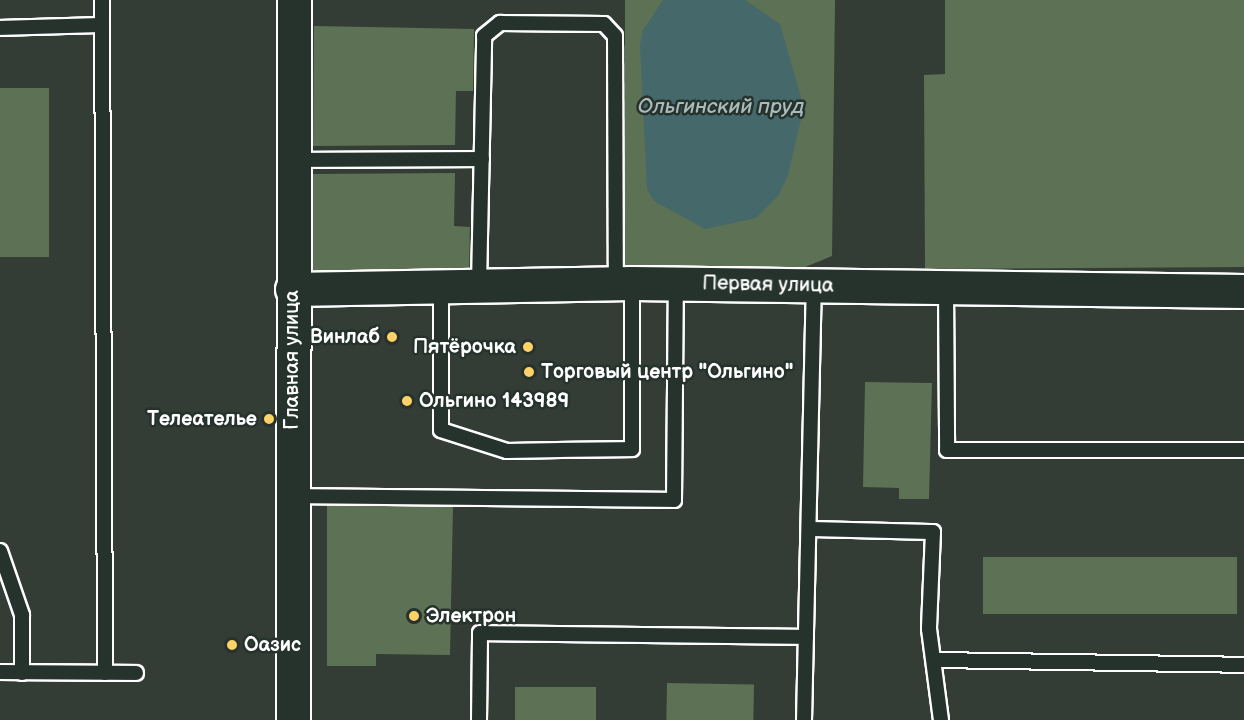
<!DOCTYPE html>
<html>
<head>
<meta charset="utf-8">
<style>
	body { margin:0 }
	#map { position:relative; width:1244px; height:720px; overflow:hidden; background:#343c36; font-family:"Balsamiq Sans",sans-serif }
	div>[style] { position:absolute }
	.green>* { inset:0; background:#5d7155; transform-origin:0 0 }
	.water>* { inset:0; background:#45686b }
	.roads { filter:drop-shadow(2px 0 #fff) drop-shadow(-2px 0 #fff) drop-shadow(0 2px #fff) drop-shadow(0 -2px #fff) }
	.service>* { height:14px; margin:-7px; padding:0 7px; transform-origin:7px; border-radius:7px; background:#26332d }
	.tertiary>* { height:33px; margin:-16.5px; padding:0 16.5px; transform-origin:16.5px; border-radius:16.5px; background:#26332d }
	.dots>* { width:16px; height:16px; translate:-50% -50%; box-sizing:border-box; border:3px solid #26332d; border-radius:50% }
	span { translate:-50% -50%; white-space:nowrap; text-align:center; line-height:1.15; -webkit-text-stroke:5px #26332d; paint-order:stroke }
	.street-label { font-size:20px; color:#fff }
	.poi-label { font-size:20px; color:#fff; font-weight:700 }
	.right { translate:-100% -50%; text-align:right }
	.left { translate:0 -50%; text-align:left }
	.water-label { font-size:21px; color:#abbbbc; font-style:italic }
</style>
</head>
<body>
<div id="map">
	<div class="green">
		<i style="clip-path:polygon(625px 0,835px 0,832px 256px,798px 270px,625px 272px)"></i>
		<i style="clip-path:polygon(945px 0,1244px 0,1244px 267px,925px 269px,924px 75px,945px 74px)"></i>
		<i style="clip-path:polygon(314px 26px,474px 29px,473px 91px,456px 91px,455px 145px,313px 146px)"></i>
		<i style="left:0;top:88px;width:49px;height:169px"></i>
		<i style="clip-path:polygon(455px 173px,454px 226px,470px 227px,469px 274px,343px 275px,312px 270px,313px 174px)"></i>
		<i style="clip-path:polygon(865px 382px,932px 383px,929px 499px,899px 499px,899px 488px,863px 487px)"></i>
		<i style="clip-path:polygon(327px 504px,453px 506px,450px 655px,376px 654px,376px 666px,327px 666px)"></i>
		<i style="left:983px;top:557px;width:254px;height:57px"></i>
		<i style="left:667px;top:683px;width:87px;height:37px;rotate:1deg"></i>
		<i style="left:515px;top:687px;width:81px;height:33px"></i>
	</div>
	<div class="water">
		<i style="clip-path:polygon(663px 0,745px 0,780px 24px,801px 97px,801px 119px,788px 175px,778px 196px,756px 218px,705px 229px,654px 201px,647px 189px,640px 45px,643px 30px)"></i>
	</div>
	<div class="roads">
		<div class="service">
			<i style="left:102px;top:0;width:673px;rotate:89.74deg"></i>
			<i style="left:0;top:28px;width:102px;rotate:-1.7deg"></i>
			<i style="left:293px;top:160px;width:189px;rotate:-0.3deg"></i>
			<i style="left:479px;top:285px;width:249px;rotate:-88.8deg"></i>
			<i style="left:484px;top:36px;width:21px;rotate:-39deg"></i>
			<i style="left:500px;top:23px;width:104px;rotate:0.6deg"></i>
			<i style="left:604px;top:24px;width:16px;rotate:47deg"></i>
			<i style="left:615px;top:36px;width:247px;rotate:89.8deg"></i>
			<i style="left:441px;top:286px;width:144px;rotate:90deg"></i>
			<i style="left:441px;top:430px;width:69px;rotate:17.7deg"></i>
			<i style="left:507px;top:451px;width:54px;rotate:-1.1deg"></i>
			<i style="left:561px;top:450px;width:71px;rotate:-0.8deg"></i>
			<i style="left:632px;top:449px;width:166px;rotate:-90deg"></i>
			<i style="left:946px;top:287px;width:163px;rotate:89.6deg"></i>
			<i style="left:947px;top:450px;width:297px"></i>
			<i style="left:293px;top:496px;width:381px;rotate:0.6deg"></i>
			<i style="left:674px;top:500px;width:216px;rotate:-89.5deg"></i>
			<i style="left:809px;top:529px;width:124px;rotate:1.4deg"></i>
			<i style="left:933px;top:532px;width:97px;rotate:92.4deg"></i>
			<i style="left:929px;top:629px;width:92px;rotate:82.5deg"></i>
			<i style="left:0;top:551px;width:68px;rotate:71deg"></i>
			<i style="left:22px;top:615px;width:58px;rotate:90deg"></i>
			<i style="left:935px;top:660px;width:309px;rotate:0.9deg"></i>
			<i style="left:0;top:672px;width:136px;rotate:0.4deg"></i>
			<i style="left:479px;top:720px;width:87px;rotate:-89.3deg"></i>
			<i style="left:480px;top:633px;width:326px;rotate:0.7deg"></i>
			<i style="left:804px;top:720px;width:435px;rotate:-88.7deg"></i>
		</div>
		<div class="tertiary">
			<i style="left:292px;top:289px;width:340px;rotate:-1deg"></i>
			<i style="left:632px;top:283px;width:612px;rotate:0.75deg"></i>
			<i style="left:293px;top:720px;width:720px;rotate:-89.92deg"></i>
		</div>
	</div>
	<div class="dots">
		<i style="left:392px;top:337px;background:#ffd166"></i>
		<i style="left:528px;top:347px;background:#ffd166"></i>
		<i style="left:529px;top:372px;background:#ffd166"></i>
		<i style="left:407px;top:401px;background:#ffd166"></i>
		<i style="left:269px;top:419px;background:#ffd166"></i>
		<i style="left:414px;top:616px;background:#ffd166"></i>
		<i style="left:232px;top:645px;background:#ffd166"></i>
	</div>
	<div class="street-label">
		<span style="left:768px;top:285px;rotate:1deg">Первая улица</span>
		<span style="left:292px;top:360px;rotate:-90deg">Главная улица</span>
	</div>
	<div class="poi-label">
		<span class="right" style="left:380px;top:337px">Винлаб</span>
		<span class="right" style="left:516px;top:347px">Пятёрочка</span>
		<span class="left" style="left:541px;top:372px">Торговый центр "Ольгино"</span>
		<span class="left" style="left:419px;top:401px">Ольгино 143989</span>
		<span class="right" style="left:257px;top:419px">Телеателье</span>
		<span class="left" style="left:426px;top:616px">Электрон</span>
		<span class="left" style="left:244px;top:645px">Оазис</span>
	</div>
	<div class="water-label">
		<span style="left:721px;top:107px">Ольгинский пруд</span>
	</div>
</div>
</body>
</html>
